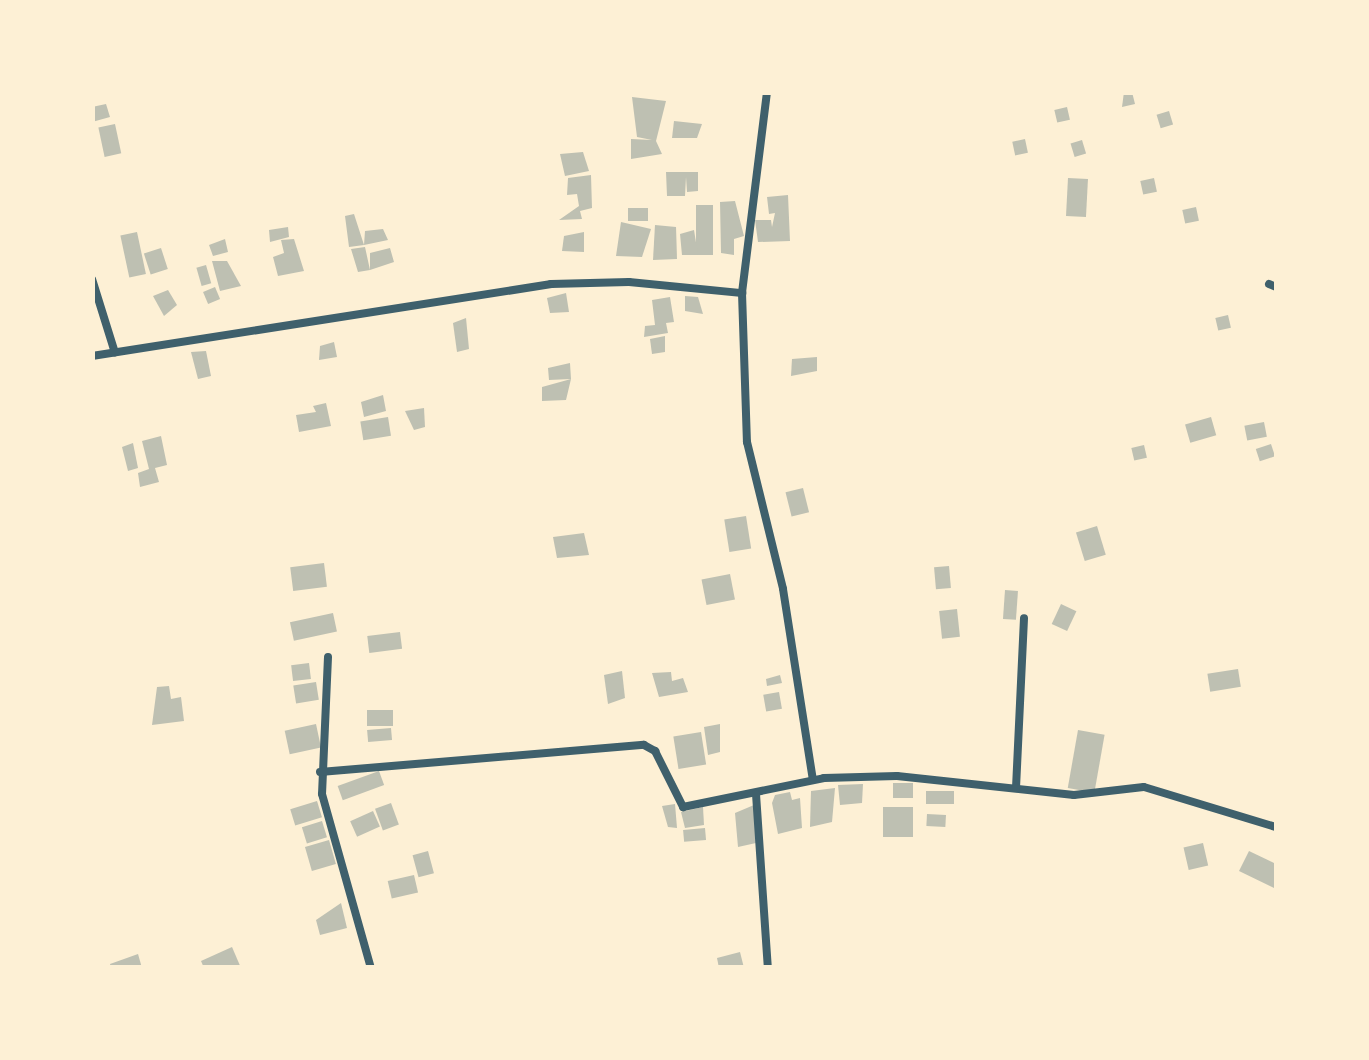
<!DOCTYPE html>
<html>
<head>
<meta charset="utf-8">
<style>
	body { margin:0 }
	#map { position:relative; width:1369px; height:1060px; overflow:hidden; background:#fdf0d5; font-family:"Source Sans 3",sans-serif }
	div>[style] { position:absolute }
	.building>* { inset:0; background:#bec0b2; transform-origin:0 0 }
	.minor>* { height:8px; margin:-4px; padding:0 4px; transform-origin:4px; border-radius:4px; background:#3f606c }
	span { translate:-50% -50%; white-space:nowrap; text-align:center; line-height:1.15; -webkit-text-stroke:10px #fdf0d5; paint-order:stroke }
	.frame { position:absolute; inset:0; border:95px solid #fdf0d5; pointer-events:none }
</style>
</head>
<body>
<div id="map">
	<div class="building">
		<i style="clip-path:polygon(1124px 92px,1132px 92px,1135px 104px,1122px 107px)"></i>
		<i style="clip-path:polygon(632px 97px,666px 101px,656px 141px,662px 154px,631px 159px,631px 139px,652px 140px,637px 137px)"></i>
		<i style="clip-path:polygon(106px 104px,110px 117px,92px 122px,92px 107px)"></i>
		<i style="left:1067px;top:107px;width:13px;height:13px;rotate:77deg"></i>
		<i style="left:1169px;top:111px;width:14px;height:13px;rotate:73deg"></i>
		<i style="clip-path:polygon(674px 121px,702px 124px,697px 138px,672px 138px)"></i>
		<i style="left:115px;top:124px;width:30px;height:17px;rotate:78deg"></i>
		<i style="left:1025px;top:139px;width:14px;height:13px;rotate:78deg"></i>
		<i style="left:1082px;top:140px;width:14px;height:12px;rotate:73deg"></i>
		<i style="clip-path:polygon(583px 152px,589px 171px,565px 176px,560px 154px)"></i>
		<i style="clip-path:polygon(666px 172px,698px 172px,698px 191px,687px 192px,686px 177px,685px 196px,667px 196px)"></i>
		<i style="clip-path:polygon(591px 175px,592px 208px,580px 211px,582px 219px,559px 220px,579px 206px,577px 194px,567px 195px,568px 178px)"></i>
		<i style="left:1068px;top:178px;width:20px;height:38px;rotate:3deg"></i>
		<i style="left:1154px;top:178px;width:14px;height:14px;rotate:78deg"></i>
		<i style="clip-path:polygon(788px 195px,790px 241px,758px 242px,755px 220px,771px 220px,772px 227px,775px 213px,769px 214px,767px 197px)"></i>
		<i style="clip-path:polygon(735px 201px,744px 236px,734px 239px,734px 255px,721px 253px,720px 202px)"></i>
		<i style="left:713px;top:205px;width:50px;height:17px;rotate:90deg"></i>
		<i style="left:1196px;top:207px;width:14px;height:14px;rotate:78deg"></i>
		<i style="left:628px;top:208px;width:20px;height:13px"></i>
		<i style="clip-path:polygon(354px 214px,364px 245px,365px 231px,383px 229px,388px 240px,364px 245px,349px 247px,345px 216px)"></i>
		<i style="clip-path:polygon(621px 222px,651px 229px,642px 257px,616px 256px)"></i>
		<i style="clip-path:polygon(655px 225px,676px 227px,677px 259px,653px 260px)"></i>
		<i style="clip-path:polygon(288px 227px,289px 237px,270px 242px,269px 230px)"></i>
		<i style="clip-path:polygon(694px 230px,698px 255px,682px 255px,680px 234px)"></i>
		<i style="left:137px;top:232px;width:43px;height:17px;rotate:78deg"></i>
		<i style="clip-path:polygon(584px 232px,584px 252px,562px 251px,564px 236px)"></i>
		<i style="clip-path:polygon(225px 239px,228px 252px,213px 256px,209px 245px)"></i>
		<i style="clip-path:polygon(294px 239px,304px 271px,278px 276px,273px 257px,284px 253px,281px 240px)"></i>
		<i style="clip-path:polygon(365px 247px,370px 270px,370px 253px,390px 248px,394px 262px,370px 270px,358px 272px,351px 249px)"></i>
		<i style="left:161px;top:248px;width:22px;height:18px;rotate:72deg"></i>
		<i style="clip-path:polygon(212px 261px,227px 261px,241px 286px,220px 291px)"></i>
		<i style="left:206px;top:265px;width:19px;height:10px;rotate:74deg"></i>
		<i style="left:215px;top:287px;width:13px;height:13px;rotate:67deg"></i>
		<i style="clip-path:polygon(168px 290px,177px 305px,164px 316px,153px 296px)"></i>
		<i style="clip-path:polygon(566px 293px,569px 312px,550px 313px,547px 298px)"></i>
		<i style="clip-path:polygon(685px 296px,698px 297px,703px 314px,685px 311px)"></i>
		<i style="clip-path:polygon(670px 297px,674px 322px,666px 323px,668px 333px,644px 337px,645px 326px,655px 325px,652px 300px)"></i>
		<i style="left:1228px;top:315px;width:13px;height:13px;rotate:77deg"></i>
		<i style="clip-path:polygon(466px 318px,469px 349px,457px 352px,453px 323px)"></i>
		<i style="clip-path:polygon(665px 336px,665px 352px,652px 354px,650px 339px)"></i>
		<i style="clip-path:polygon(334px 342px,337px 357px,319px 360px,320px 346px)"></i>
		<i style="clip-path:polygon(206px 351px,211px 376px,198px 379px,191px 352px)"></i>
		<i style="clip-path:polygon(817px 357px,817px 371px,791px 376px,792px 359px)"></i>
		<i style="clip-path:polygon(570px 363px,571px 379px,566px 400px,542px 401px,542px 387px,571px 379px,549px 380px,548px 368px)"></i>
		<i style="clip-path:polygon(383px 395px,386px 411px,364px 417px,361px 402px)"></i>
		<i style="clip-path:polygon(326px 403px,331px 426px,299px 432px,296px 415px,316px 412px,313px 406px)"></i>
		<i style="clip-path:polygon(424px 408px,425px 427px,414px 430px,405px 411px)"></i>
		<i style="left:388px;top:417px;width:19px;height:28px;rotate:81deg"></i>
		<i style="left:1211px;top:417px;width:19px;height:27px;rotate:74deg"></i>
		<i style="left:1264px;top:422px;width:15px;height:20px;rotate:79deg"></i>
		<i style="clip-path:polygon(161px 436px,167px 465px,155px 468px,159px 482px,140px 487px,138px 473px,149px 469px,142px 441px)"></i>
		<i style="clip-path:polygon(133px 443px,138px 468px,128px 471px,122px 447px)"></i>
		<i style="left:1271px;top:444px;width:13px;height:16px;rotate:72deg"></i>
		<i style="left:1144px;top:445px;width:13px;height:13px;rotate:77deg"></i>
		<i style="left:803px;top:488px;width:25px;height:18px;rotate:76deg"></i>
		<i style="left:746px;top:516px;width:33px;height:22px;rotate:81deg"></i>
		<i style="left:1097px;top:526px;width:30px;height:22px;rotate:73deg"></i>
		<i style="clip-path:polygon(584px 533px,589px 555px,557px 558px,553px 537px)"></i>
		<i style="left:324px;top:563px;width:24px;height:34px;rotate:83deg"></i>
		<i style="left:949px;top:566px;width:22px;height:15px;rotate:85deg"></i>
		<i style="left:730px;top:574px;width:26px;height:29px;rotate:79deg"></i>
		<i style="left:1005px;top:590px;width:13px;height:29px;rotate:4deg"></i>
		<i style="left:1061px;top:604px;width:17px;height:22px;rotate:25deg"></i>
		<i style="left:957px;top:609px;width:28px;height:18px;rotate:84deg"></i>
		<i style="left:333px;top:613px;width:19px;height:44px;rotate:78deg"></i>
		<i style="left:400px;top:632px;width:17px;height:33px;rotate:83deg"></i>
		<i style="left:309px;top:663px;width:16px;height:18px;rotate:83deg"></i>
		<i style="left:1238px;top:669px;width:18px;height:31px;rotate:81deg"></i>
		<i style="clip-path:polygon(622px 671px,625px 698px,608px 704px,604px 675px)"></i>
		<i style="clip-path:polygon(671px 672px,672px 681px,683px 678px,688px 692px,659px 697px,652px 673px)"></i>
		<i style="clip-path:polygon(780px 675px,782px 683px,767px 686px,766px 679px)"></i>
		<i style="left:316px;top:682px;width:18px;height:23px;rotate:81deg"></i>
		<i style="clip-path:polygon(169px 686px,171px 699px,181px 697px,184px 721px,152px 725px,157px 687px)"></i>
		<i style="left:779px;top:692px;width:17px;height:16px;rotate:80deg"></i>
		<i style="left:367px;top:710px;width:26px;height:16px"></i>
		<i style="left:316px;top:724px;width:24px;height:32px;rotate:78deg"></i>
		<i style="clip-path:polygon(720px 724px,720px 752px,708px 755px,704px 727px)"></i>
		<i style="left:391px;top:728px;width:12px;height:24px;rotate:85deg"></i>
		<i style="left:1078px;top:730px;width:27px;height:59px;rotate:10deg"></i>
		<i style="left:701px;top:732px;width:33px;height:28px;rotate:81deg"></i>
		<i style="left:379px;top:771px;width:15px;height:44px;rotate:70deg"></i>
		<i style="left:893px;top:783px;width:20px;height:15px"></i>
		<i style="clip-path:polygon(863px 784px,862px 803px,840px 805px,838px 785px)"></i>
		<i style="clip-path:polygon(835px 788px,832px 822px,810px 827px,811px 791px)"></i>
		<i style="left:926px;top:791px;width:28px;height:13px"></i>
		<i style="clip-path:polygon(790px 792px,792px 800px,800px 798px,802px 828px,778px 834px,772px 803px,775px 795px)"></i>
		<i style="left:317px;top:801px;width:17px;height:28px;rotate:73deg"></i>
		<i style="left:391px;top:803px;width:23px;height:17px;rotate:70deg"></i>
		<i style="clip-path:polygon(675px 804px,677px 828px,668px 827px,662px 806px)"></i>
		<i style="clip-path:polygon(754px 805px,756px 843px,738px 847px,735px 813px)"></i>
		<i style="clip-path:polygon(703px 807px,704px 825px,685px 828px,681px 812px)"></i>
		<i style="left:883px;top:807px;width:30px;height:30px"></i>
		<i style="left:373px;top:811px;width:17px;height:25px;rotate:66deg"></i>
		<i style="left:927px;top:814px;width:19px;height:12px;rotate:3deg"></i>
		<i style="left:322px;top:821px;width:17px;height:21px;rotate:73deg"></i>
		<i style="left:705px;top:828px;width:12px;height:22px;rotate:85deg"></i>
		<i style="left:329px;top:840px;width:25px;height:25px;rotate:74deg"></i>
		<i style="left:1203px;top:843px;width:23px;height:20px;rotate:77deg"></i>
		<i style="left:428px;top:851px;width:23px;height:16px;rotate:75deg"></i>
		<i style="clip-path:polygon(1249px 851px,1276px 864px,1276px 889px,1239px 871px)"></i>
		<i style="left:414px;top:875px;width:18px;height:27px;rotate:77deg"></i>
		<i style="clip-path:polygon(341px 903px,347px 928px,320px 935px,316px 920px)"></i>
		<i style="clip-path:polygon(232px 947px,241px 968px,204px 968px,201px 961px)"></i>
		<i style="clip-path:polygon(740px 952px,744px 968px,719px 968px,717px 958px)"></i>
		<i style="clip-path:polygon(138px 954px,142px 968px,111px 968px,110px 964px)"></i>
	</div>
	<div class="minor">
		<i style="left:767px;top:92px;width:203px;rotate:97.1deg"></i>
		<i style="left:742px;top:293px;width:149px;rotate:88.1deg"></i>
		<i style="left:747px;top:442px;width:151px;rotate:76.2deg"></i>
		<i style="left:783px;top:589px;width:193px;rotate:81.1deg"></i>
		<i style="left:92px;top:279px;width:77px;rotate:72.7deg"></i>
		<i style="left:1269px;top:284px;width:8px;rotate:23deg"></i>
		<i style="left:92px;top:356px;width:465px;rotate:-8.9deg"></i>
		<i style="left:551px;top:284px;width:78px;rotate:-1.5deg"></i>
		<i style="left:629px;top:282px;width:114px;rotate:5.6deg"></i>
		<i style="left:328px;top:657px;width:137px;rotate:92.5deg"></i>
		<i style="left:322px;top:794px;width:181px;rotate:74.3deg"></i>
		<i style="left:320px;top:772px;width:325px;rotate:-4.8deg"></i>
		<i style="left:644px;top:745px;width:13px;rotate:29deg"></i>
		<i style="left:655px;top:751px;width:63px;rotate:63.4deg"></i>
		<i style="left:683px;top:807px;width:144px;rotate:-11.6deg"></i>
		<i style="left:824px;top:778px;width:73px;rotate:-1.6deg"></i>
		<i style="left:897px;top:776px;width:178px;rotate:6.1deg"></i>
		<i style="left:1074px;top:795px;width:70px;rotate:-6.5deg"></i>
		<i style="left:1144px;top:787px;width:138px;rotate:16.9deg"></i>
		<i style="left:1016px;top:788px;width:170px;rotate:-87.3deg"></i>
		<i style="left:756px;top:794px;width:174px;rotate:86.1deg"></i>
	</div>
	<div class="frame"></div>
</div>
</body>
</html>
